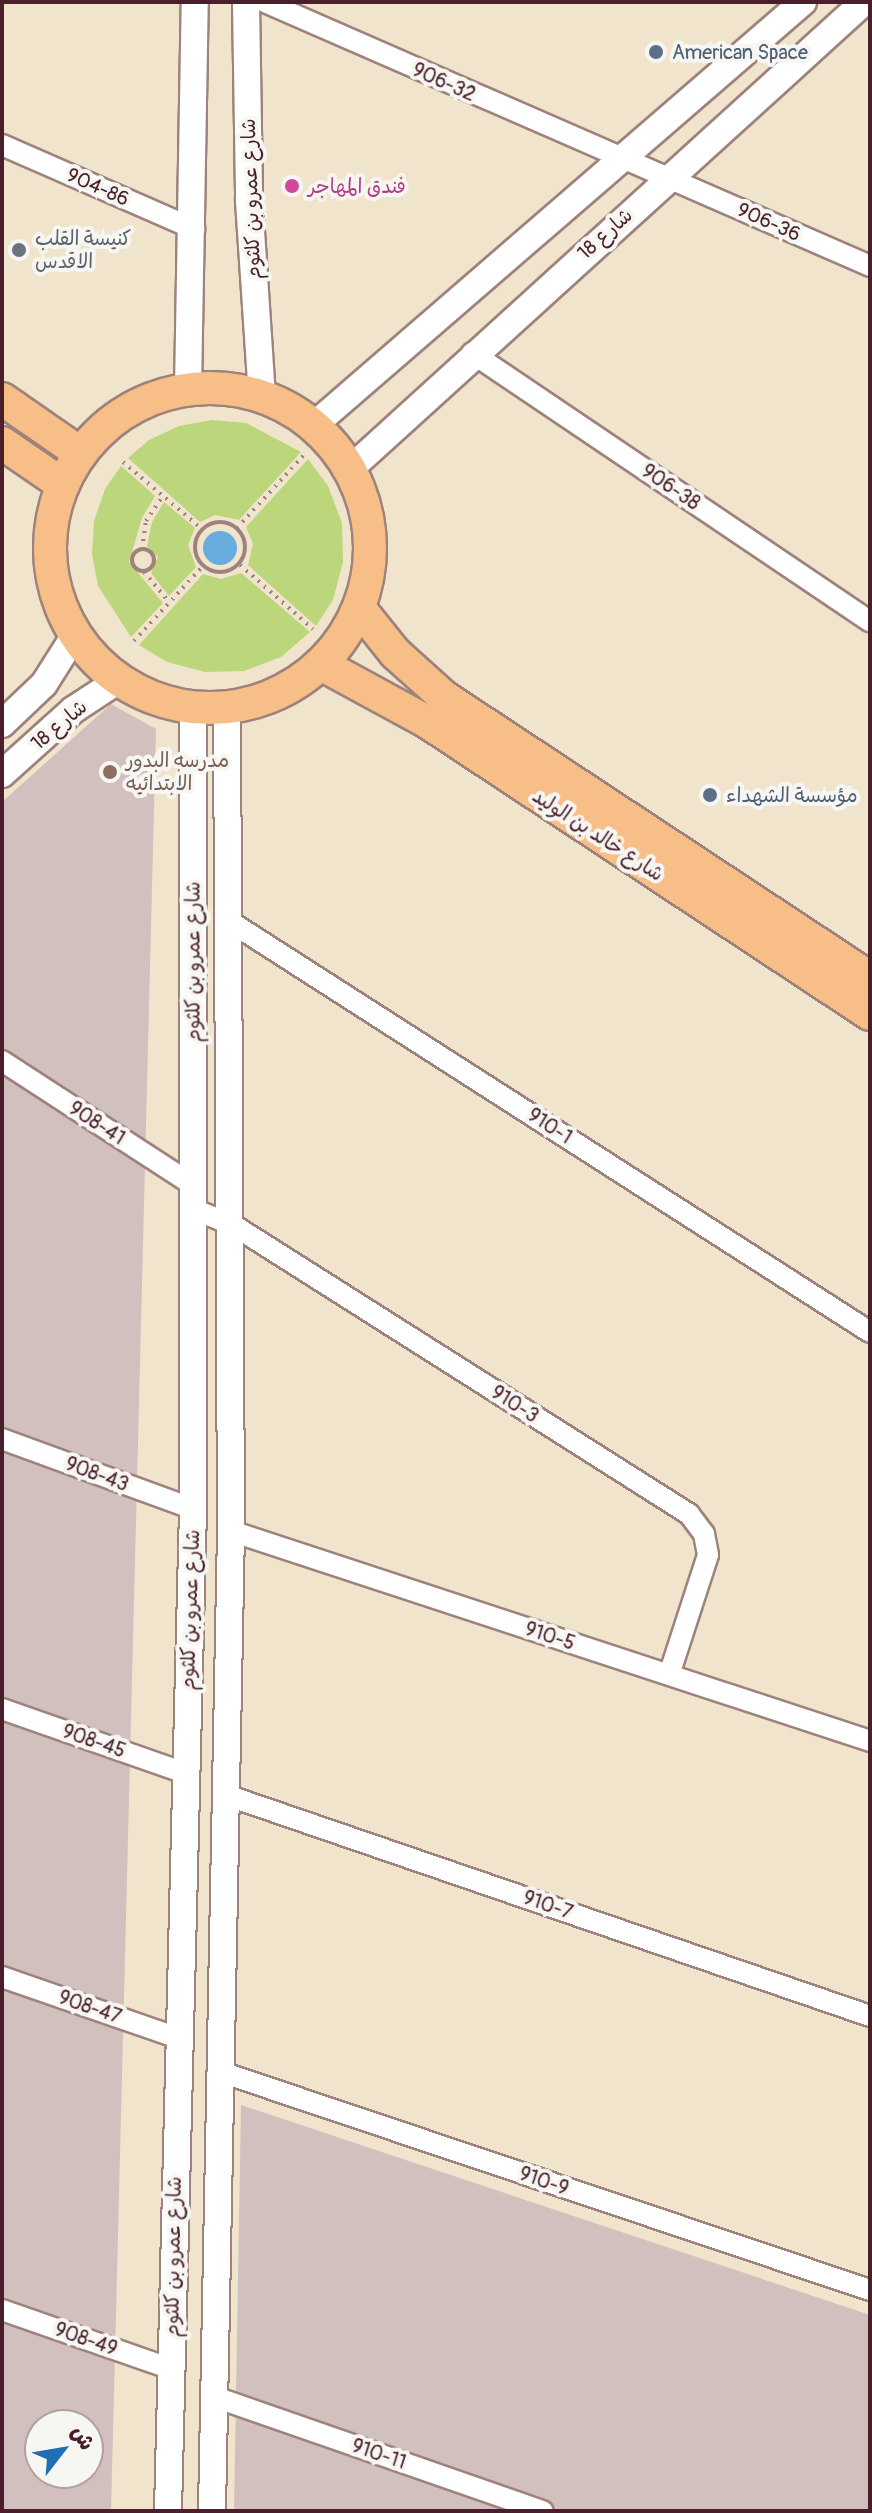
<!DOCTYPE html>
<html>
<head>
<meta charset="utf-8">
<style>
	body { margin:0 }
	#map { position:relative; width:872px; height:2513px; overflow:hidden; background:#f1e4cc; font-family:Pangolin,"Playpen Sans Arabic",sans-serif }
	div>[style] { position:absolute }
	.industrial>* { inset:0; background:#d1c0bd }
	.green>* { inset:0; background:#bcd67c }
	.water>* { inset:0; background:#68abdd }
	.round { border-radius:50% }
	.path>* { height:4px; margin-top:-2px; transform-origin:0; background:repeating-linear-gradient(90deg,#9e827c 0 2px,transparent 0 8px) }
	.path>.ring { margin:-2px; padding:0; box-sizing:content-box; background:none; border:4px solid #9e827c; border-radius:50% }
	.roads { filter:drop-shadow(2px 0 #9e827c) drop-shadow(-2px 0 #9e827c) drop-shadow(0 2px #9e827c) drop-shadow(0 -2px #9e827c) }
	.minor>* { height:20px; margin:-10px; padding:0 10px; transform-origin:10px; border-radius:10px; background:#fff }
	.tertiary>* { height:26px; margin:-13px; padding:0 13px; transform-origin:13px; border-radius:13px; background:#fff }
	.primary>* { height:32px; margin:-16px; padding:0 16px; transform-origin:16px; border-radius:16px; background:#f7be87 }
	.primary>.ring { margin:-16px; padding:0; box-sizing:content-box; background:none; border:32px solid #f7be87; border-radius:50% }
	.dots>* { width:22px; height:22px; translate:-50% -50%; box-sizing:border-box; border:4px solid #f6f6f2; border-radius:50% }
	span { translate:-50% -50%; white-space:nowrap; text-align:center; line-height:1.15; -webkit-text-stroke:8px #f6f6f2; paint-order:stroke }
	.service-label { font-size:20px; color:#4e5e75 }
	.left { translate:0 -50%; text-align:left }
	.street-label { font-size:20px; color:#4a1f2b }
	.hotel-label { font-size:20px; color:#b23c85 }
	.worship-label { font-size:20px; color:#5b616d }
	.education-label { font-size:20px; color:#785e54 }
	.frame { position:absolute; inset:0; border:4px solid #4a1f2b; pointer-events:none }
	.north { position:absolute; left:24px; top:2409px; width:80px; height:80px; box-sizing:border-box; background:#f6f6f2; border:2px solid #b1a0a2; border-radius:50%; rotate:59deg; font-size:22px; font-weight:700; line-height:32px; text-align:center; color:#4a1f2b }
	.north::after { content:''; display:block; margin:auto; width:28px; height:36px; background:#1f6fb2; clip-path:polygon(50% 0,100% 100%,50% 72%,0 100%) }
</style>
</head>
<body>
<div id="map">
	<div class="industrial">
		<i style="clip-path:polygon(evenodd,111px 704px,156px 729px,111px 2511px,2px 2511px,2px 802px,111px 704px,40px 2425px,88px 2425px,88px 2473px,40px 2473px,40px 2425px)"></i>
		<i style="clip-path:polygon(241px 2105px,870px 2315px,870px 2511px,234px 2511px)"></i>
	</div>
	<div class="green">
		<i style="clip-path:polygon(212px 420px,246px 423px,301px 452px,239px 520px,215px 515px,200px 522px,128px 458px,149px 440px,179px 426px)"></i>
		<i style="clip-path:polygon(308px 459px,328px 486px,342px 523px,343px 562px,333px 600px,316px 626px,248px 565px,253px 544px,246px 527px)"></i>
		<i style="clip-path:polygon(121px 466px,155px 496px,142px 518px,129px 562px,163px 603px,131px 637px,98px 586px,92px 554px,94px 521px,105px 489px)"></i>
		<i style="clip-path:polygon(164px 502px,195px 528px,188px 545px,196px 567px,169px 596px,151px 573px,158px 557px,147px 546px,152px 522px)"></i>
		<i style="clip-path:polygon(241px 573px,310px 632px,281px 657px,244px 671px,205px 672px,167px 662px,139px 645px,203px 574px,221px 579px)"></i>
	</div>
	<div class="water">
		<i class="round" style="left:203px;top:531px;width:34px;height:34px"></i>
	</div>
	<div class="path">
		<i style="left:123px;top:462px;width:104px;rotate:40.3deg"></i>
		<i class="ring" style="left:195px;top:522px;width:46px;height:46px"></i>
		<i style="left:237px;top:528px;width:99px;rotate:-47.5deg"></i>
		<i class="ring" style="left:132px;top:549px;width:18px;height:18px"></i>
		<i style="left:142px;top:549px;width:28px;rotate:-82deg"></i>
		<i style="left:146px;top:521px;width:30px;rotate:-56deg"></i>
		<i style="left:240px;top:565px;width:97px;rotate:41.2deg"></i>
		<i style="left:144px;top:572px;width:39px;rotate:50deg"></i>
		<i style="left:134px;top:641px;width:102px;rotate:-47.4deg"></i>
	</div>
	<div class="roads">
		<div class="minor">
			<i style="left:265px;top:2px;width:660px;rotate:23.57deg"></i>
			<i style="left:2px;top:145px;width:210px;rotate:23.6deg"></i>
			<i style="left:472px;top:353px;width:480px;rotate:34deg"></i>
			<i style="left:229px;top:921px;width:761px;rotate:32.67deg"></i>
			<i style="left:2px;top:1061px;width:228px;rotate:33deg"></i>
			<i style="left:193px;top:1209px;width:43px;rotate:21.8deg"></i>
			<i style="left:233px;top:1225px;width:540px;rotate:32.37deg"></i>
			<i style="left:689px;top:1514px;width:25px;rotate:53deg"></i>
			<i style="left:704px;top:1534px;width:21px;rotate:79deg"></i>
			<i style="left:708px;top:1555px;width:126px;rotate:108deg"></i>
			<i style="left:2px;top:1439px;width:203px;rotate:20.1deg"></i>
			<i style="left:231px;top:1531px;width:673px;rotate:18.19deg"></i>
			<i style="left:2px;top:1709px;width:194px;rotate:19.3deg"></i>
			<i style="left:226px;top:1795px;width:681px;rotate:18.94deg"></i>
			<i style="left:2px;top:1977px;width:186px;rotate:19.1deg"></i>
			<i style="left:218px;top:2071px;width:688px;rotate:18.57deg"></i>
			<i style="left:2px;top:2310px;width:179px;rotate:19.2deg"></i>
			<i style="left:215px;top:2397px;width:347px;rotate:19.2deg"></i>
		</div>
		<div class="tertiary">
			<i style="left:246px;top:2px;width:199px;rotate:89.1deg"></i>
			<i style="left:249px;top:201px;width:195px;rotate:86.2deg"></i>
			<i style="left:188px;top:389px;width:387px;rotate:-89deg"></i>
			<i style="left:313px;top:426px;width:648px;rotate:-40.87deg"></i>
			<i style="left:349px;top:470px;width:696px;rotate:-42.26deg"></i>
			<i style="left:2px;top:724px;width:58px;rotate:-43.6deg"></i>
			<i style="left:44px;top:684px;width:58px;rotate:-57.7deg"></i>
			<i style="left:2px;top:774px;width:96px;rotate:-42deg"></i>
			<i style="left:73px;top:710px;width:55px;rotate:-33.1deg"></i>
			<i style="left:168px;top:2511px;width:1002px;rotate:-88.57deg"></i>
			<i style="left:193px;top:1509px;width:801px;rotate:-90deg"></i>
			<i style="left:212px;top:2511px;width:980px;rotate:-88.89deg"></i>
			<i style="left:231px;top:1531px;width:823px;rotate:-90.28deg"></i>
		</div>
		<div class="primary">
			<i class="ring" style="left:50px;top:388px;width:288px;height:288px"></i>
			<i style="left:2px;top:399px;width:95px;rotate:34.7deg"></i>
			<i style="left:2px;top:443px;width:74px;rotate:34.5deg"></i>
			<i style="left:359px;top:608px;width:58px;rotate:51.3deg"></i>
			<i style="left:395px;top:653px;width:66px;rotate:41.9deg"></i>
			<i style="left:444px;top:697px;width:510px;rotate:33.41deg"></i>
			<i style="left:321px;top:664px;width:123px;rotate:28.6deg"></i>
			<i style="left:429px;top:723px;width:528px;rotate:33.42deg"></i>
		</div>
	</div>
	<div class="dots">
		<i style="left:656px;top:52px;background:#5c6f8a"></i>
		<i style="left:292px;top:186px;background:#d1479c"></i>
		<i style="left:19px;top:250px;background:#6b7280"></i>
		<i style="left:110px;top:772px;background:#8d6e63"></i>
		<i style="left:710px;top:795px;background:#5c6f8a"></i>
	</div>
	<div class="service-label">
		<span class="left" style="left:672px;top:52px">American Space</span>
		<span class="left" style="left:726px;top:795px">مؤسسة الشهداء</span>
	</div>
	<div class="street-label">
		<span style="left:444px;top:82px;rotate:24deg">906-32</span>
		<span style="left:98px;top:187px;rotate:24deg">904-86</span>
		<span style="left:251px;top:199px;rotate:-92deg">شارع عمرو بن كلثوم</span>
		<span style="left:769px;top:222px;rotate:24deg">906-36</span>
		<span style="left:605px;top:234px;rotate:-42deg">شارع 18</span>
		<span style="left:671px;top:487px;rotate:34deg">906-38</span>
		<span style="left:59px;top:725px;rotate:-40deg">شارع 18</span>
		<span style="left:598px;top:835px;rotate:33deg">شارع خالد بن الوليد</span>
		<span style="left:193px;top:962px;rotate:-90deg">شارع عمرو بن كلثوم</span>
		<span style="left:97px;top:1123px;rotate:33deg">908-41</span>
		<span style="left:550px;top:1126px;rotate:33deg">910-1</span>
		<span style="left:515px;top:1404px;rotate:32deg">910-3</span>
		<span style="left:97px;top:1474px;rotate:20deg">908-43</span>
		<span style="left:190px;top:1610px;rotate:-88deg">شارع عمرو بن كلثوم</span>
		<span style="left:550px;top:1636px;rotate:18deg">910-5</span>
		<span style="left:94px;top:1741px;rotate:19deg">908-45</span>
		<span style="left:548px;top:1905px;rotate:19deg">910-7</span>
		<span style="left:90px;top:2007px;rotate:19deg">908-47</span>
		<span style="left:544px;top:2181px;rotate:19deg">910-9</span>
		<span style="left:173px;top:2257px;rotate:-89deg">شارع عمرو بن كلثوم</span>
		<span style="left:86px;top:2339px;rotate:19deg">908-49</span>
		<span style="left:379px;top:2454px;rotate:19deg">910-11</span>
	</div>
	<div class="hotel-label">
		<span class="left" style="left:308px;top:186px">فندق المهاجر</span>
	</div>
	<div class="worship-label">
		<span class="left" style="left:35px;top:250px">كنيسة القلب<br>الاقدس</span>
	</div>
	<div class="education-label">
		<span class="left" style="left:126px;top:772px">مدرسه البدور<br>الابتدائيه</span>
	</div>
	<div class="frame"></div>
	<div class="north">ش</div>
</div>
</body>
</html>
